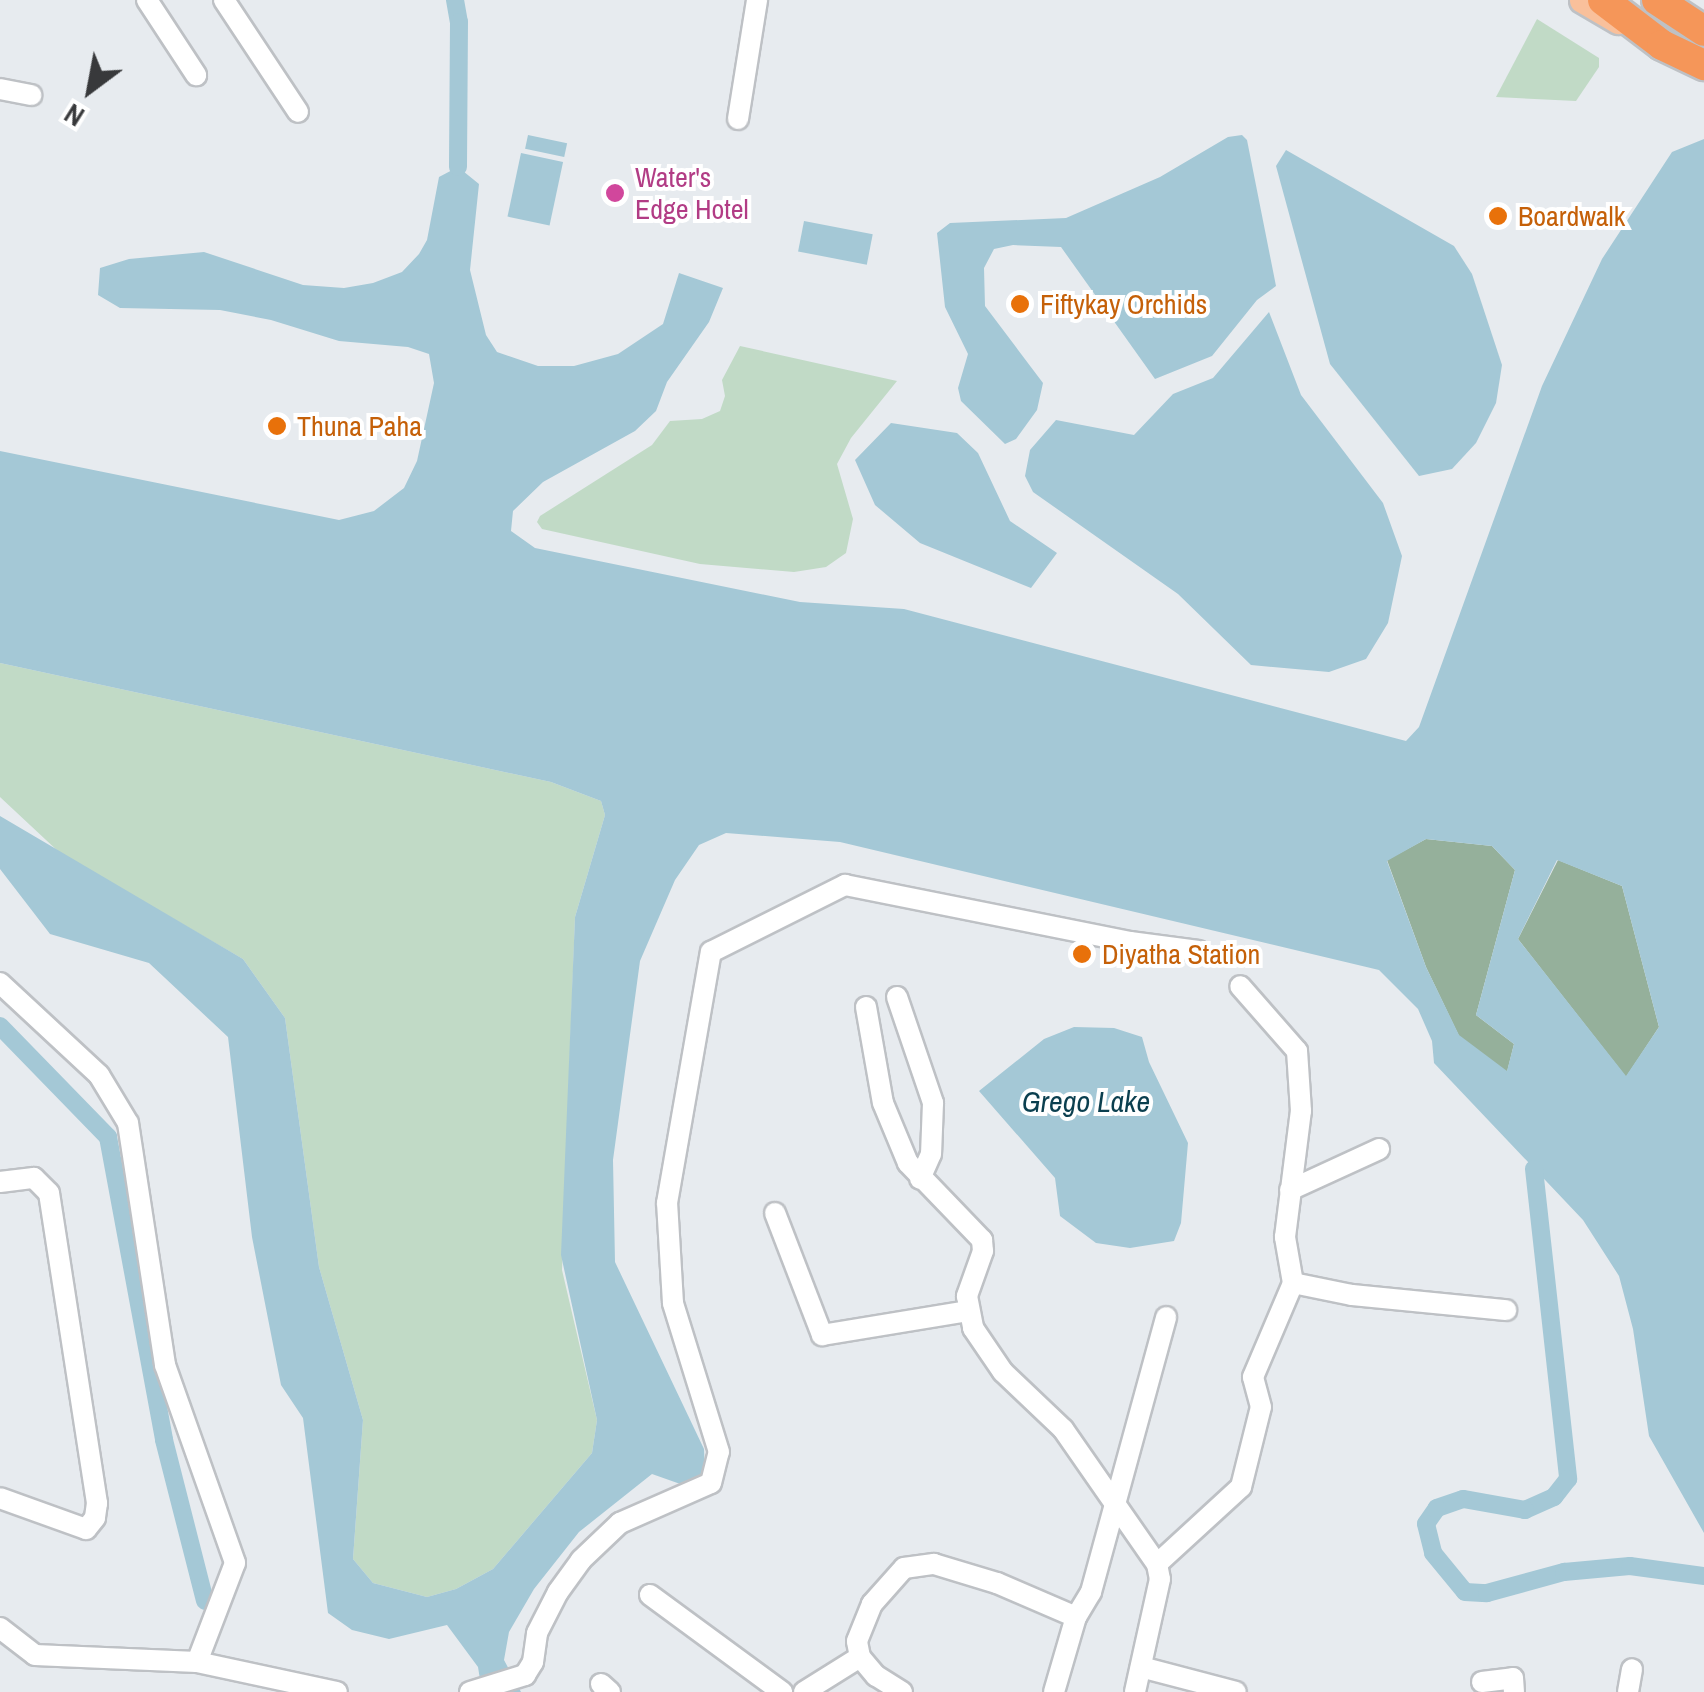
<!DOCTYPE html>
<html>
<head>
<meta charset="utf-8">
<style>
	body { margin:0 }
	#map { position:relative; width:1704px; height:1692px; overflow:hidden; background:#e7ebef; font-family:"Archivo Narrow",sans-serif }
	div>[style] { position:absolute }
	.green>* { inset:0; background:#c1dac6 }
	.forest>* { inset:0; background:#95b09b }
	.water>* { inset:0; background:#a4c8d6; transform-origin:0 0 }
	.canal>* { height:18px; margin:-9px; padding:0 9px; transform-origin:9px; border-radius:9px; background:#a4c8d6 }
	.roads { filter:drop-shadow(2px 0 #bec1c5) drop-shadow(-2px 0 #bec1c5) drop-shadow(0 2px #bec1c5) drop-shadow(0 -2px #bec1c5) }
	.minor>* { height:20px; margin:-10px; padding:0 10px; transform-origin:10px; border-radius:10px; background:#fff }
	.major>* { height:25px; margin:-12.5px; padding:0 12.5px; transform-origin:12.5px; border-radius:12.5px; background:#f9c09b }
	.highway>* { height:30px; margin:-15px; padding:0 15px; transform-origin:15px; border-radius:15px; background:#f59659 }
	.dots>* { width:28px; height:28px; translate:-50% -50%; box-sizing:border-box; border:5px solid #fff; border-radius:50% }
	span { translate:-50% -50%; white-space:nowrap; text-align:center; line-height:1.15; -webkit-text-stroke:8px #fff; paint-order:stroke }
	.hotel-label { font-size:28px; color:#b23c85 }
	.left { translate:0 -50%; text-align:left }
	.food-label { font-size:28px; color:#c56008 }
	.water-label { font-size:30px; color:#0b3f4f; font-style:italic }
	.north { position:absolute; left:40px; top:40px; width:100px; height:100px; -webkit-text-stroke:8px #fff; paint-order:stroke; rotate:212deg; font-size:28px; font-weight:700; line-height:40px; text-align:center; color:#38393b }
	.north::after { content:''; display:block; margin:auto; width:35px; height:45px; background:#38393b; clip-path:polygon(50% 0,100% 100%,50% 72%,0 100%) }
</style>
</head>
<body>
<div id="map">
	<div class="green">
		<i style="clip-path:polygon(1537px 19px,1599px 58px,1599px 67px,1576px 101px,1496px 97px)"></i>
		<i style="clip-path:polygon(740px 346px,897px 381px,851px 438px,837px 464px,853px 519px,846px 553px,826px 567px,794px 572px,700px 564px,542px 529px,537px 522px,540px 516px,652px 445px,670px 421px,702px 419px,720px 411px,725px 396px,722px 380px)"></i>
		<i style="clip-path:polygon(0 663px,551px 782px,601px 801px,605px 815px,575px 917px,562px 1270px,597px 1420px,592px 1453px,493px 1569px,456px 1589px,427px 1597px,373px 1583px,353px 1559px,363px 1420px,319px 1267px,285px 1018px,243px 959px,61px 854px,0 797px)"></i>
	</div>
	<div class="forest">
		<i style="clip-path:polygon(1426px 839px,1492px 846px,1515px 870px,1476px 1015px,1514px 1044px,1507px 1072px,1459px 1036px,1426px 967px,1387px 860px)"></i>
		<i style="clip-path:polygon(1558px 860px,1622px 886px,1659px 1027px,1626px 1077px,1518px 939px)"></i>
	</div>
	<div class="water">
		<i style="left:528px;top:135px;width:40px;height:14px;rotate:12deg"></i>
		<i style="clip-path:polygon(1242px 135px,1247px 140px,1276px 286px,1257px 300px,1212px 356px,1155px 379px,1061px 247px,1013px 245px,994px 249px,984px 268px,985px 306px,1043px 383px,1037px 410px,1016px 439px,1005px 444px,961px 401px,958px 388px,968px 354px,945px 307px,937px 233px,950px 223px,1066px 218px,1160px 177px,1228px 137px)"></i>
		<i style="clip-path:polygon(evenodd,1704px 139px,1704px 1533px,1649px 1436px,1633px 1329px,1619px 1276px,1583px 1220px,1434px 1063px,1432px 1041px,1418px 1009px,1379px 970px,840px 842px,726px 833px,699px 845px,675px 880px,640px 961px,613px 1160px,615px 1262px,704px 1449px,705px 1471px,686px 1486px,652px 1474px,579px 1532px,534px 1589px,509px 1632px,504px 1660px,521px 1692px,482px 1692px,478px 1667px,447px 1625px,389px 1639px,352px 1630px,328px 1613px,303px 1418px,281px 1385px,252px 1237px,228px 1037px,149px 963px,50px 934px,0 869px,0 816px,243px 959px,285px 1018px,319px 1267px,363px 1420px,353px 1559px,373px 1583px,427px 1597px,456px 1589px,493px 1569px,592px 1453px,597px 1420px,561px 1255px,575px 917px,605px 815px,601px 801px,551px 782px,0 663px,0 451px,339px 520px,374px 511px,404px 488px,417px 461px,434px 383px,429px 354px,408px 347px,339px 341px,271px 320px,220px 310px,120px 308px,98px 295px,100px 268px,129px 259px,204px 252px,303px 285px,344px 288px,373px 283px,402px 272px,419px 254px,427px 240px,439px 177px,458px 167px,479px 184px,470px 270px,486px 335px,497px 352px,538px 366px,574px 366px,618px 354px,663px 324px,679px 273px,723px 288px,709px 322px,667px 382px,656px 411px,635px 431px,543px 482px,513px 511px,511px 531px,535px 548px,800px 602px,904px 609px,1406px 741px,1419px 727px,1542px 386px,1602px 259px,1672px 152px,1704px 139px,1426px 839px,1492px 846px,1515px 870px,1476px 1015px,1514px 1044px,1507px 1071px,1459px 1035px,1426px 967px,1387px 861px,1426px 839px,1704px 139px,1557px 860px,1622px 886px,1659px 1027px,1626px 1076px,1518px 939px,1557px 860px)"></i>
		<i style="clip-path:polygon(1286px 150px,1454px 246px,1472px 274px,1502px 365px,1496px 403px,1476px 443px,1452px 469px,1419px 476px,1330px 364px,1276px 166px)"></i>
		<i style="left:521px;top:153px;width:43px;height:65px;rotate:12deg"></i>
		<i style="left:804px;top:221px;width:70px;height:31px;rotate:11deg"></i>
		<i style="clip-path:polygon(1269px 312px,1301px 395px,1383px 503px,1402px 556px,1388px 623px,1366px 659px,1329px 672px,1251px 665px,1178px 594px,1033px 492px,1025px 476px,1030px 450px,1056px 420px,1134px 435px,1173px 394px,1213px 378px)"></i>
		<i style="clip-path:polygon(891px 423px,957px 433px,978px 453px,1010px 521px,1057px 553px,1031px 588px,920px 543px,875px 505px,855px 460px)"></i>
		<i style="clip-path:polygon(1074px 1027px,1114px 1028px,1142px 1037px,1149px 1062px,1188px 1143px,1181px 1223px,1174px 1241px,1130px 1248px,1096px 1243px,1060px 1216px,1055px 1178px,979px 1091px,1044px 1039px)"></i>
	</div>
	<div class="canal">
		<i style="left:455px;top:0;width:22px;rotate:80deg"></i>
		<i style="left:459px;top:22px;width:145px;rotate:90.4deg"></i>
		<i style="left:0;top:1026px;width:155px;rotate:45.8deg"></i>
		<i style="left:108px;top:1137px;width:308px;rotate:79.5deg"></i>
		<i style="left:164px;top:1440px;width:166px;rotate:75.7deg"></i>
		<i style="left:1534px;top:1169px;width:312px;rotate:83.7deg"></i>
		<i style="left:1568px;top:1479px;width:23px;rotate:128deg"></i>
		<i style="left:1554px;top:1497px;width:32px;rotate:156deg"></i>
		<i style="left:1525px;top:1510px;width:63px;rotate:-169.9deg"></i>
		<i style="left:1463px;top:1499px;width:28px;rotate:161deg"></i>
		<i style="left:1437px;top:1508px;width:19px;rotate:125deg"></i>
		<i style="left:1426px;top:1524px;width:30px;rotate:76deg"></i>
		<i style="left:1433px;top:1553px;width:50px;rotate:50.6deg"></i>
		<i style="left:1465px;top:1592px;width:22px;rotate:3deg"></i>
		<i style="left:1487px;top:1593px;width:80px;rotate:-15.3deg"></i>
		<i style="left:1564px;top:1572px;width:66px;rotate:-5.2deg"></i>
		<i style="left:1630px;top:1566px;width:75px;rotate:7.7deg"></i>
	</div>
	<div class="roads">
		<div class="minor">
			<i style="left:147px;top:0;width:90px;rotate:56.8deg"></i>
			<i style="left:224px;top:0;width:134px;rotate:56.5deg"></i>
			<i style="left:0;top:89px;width:32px;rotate:11deg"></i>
			<i style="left:738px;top:119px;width:121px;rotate:-80.9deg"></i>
			<i style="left:0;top:983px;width:135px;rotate:42.9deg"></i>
			<i style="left:99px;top:1075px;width:56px;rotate:58.9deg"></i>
			<i style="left:128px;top:1123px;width:245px;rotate:81.3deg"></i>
			<i style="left:165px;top:1365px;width:210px;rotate:70.5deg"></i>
			<i style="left:235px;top:1563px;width:106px;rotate:111deg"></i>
			<i style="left:897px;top:997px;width:112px;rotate:71.2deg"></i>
			<i style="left:933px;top:1103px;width:51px;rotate:92.2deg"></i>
			<i style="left:931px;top:1154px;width:27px;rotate:114deg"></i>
			<i style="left:866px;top:1007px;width:97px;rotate:80deg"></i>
			<i style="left:883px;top:1103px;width:65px;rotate:67.4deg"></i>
			<i style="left:908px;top:1163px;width:107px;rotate:46.1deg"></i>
			<i style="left:982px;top:1240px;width:11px;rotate:85deg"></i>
			<i style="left:983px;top:1251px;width:48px;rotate:109.6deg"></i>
			<i style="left:967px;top:1296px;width:33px;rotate:79deg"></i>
			<i style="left:973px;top:1328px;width:53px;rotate:55.7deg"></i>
			<i style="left:1003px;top:1372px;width:83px;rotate:43.5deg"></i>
			<i style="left:1063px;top:1429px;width:165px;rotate:55.2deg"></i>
			<i style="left:1157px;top:1564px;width:15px;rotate:79deg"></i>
			<i style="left:1160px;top:1579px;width:116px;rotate:102.5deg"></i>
			<i style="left:0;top:1182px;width:34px;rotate:-7deg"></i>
			<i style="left:34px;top:1178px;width:21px;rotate:45deg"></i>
			<i style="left:49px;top:1193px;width:314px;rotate:81.2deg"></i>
			<i style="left:97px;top:1503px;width:15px;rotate:98deg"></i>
			<i style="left:95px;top:1518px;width:14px;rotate:129deg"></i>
			<i style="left:86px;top:1529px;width:91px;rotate:-160.2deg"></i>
			<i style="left:1290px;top:1190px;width:98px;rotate:-24.7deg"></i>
			<i style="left:775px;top:1213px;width:131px;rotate:68.9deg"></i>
			<i style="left:822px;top:1335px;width:148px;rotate:-9.3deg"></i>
			<i style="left:1293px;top:1283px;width:60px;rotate:11.5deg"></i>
			<i style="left:1352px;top:1295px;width:155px;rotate:5.6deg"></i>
			<i style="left:1157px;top:1564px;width:114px;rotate:-42.5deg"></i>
			<i style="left:1241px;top:1487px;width:82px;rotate:-76deg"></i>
			<i style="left:1261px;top:1407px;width:31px;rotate:-105deg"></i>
			<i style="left:1253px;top:1377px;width:102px;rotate:-66.9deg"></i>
			<i style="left:1293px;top:1283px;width:47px;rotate:-99.9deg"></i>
			<i style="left:1285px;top:1237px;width:127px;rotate:-82.8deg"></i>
			<i style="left:1301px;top:1111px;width:60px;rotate:-93.8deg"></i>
			<i style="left:1297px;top:1051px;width:86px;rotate:-131.2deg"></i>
			<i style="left:650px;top:1595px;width:164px;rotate:36.3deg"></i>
			<i style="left:0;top:1628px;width:44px;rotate:37.6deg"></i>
			<i style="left:35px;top:1655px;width:162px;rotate:2.5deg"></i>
			<i style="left:197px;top:1662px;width:143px;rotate:12.1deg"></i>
			<i style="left:1141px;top:1667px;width:98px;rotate:14.7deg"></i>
			<i style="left:1482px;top:1682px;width:31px;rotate:-7deg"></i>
			<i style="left:1513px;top:1678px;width:14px;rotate:86deg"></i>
			<i style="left:601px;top:1684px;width:12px;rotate:42deg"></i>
			<i style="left:470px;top:1692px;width:58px;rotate:-17.2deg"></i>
			<i style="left:525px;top:1675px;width:15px;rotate:-58deg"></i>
			<i style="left:533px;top:1662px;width:29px;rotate:-82deg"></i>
			<i style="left:537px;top:1633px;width:46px;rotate:-62.9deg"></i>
			<i style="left:558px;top:1592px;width:39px;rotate:-54deg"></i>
			<i style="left:581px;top:1560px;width:54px;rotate:-43.5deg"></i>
			<i style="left:620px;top:1523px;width:99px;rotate:-23.7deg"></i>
			<i style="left:711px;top:1483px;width:32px;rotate:-76deg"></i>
			<i style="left:719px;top:1452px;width:156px;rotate:-107.2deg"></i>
			<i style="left:673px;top:1303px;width:100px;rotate:-93.4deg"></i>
			<i style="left:667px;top:1203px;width:255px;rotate:-80.1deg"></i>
			<i style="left:711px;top:952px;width:150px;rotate:-26.6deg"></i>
			<i style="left:845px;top:885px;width:291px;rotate:11.3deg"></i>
			<i style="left:1130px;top:942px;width:69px;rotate:7.5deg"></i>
			<i style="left:804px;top:1692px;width:66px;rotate:-32deg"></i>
			<i style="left:902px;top:1692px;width:31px;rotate:-148deg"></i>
			<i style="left:876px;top:1676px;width:25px;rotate:-130deg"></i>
			<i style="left:860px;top:1657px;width:16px;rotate:-101deg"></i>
			<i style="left:857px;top:1641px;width:40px;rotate:-68deg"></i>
			<i style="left:872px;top:1604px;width:48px;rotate:-48.4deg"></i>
			<i style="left:904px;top:1568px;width:30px;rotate:-8deg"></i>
			<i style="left:934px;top:1564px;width:66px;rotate:16.8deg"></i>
			<i style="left:997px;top:1583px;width:86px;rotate:23.3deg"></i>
			<i style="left:1054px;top:1692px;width:78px;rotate:-73.7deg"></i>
			<i style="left:1076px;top:1617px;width:29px;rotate:-59deg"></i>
			<i style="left:1091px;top:1592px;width:285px;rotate:-74.7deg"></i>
			<i style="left:1628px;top:1692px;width:23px;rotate:-80deg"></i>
		</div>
		<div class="major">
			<i style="left:1582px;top:0;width:42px;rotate:30.3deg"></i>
		</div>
		<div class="highway">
			<i style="left:1603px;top:0;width:74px;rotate:37.3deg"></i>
			<i style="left:1662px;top:45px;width:47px;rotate:25.5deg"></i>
			<i style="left:1657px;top:0;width:56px;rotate:33.4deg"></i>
		</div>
	</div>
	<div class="dots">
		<i style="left:615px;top:193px;background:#d1479c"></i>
		<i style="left:1498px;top:216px;background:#e8710a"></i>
		<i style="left:1020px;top:304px;background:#e8710a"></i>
		<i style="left:277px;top:426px;background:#e8710a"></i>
		<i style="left:1082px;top:954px;background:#e8710a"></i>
	</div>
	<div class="hotel-label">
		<span class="left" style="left:635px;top:193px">Water's<br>Edge Hotel</span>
	</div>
	<div class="food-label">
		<span class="left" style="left:1518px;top:216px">Boardwalk</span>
		<span class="left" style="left:1040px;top:304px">Fiftykay Orchids</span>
		<span class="left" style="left:297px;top:426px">Thuna Paha</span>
		<span class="left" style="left:1102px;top:954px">Diyatha Station</span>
	</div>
	<div class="water-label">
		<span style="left:1086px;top:1101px">Grego Lake</span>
	</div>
	<div class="north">N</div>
</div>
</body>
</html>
